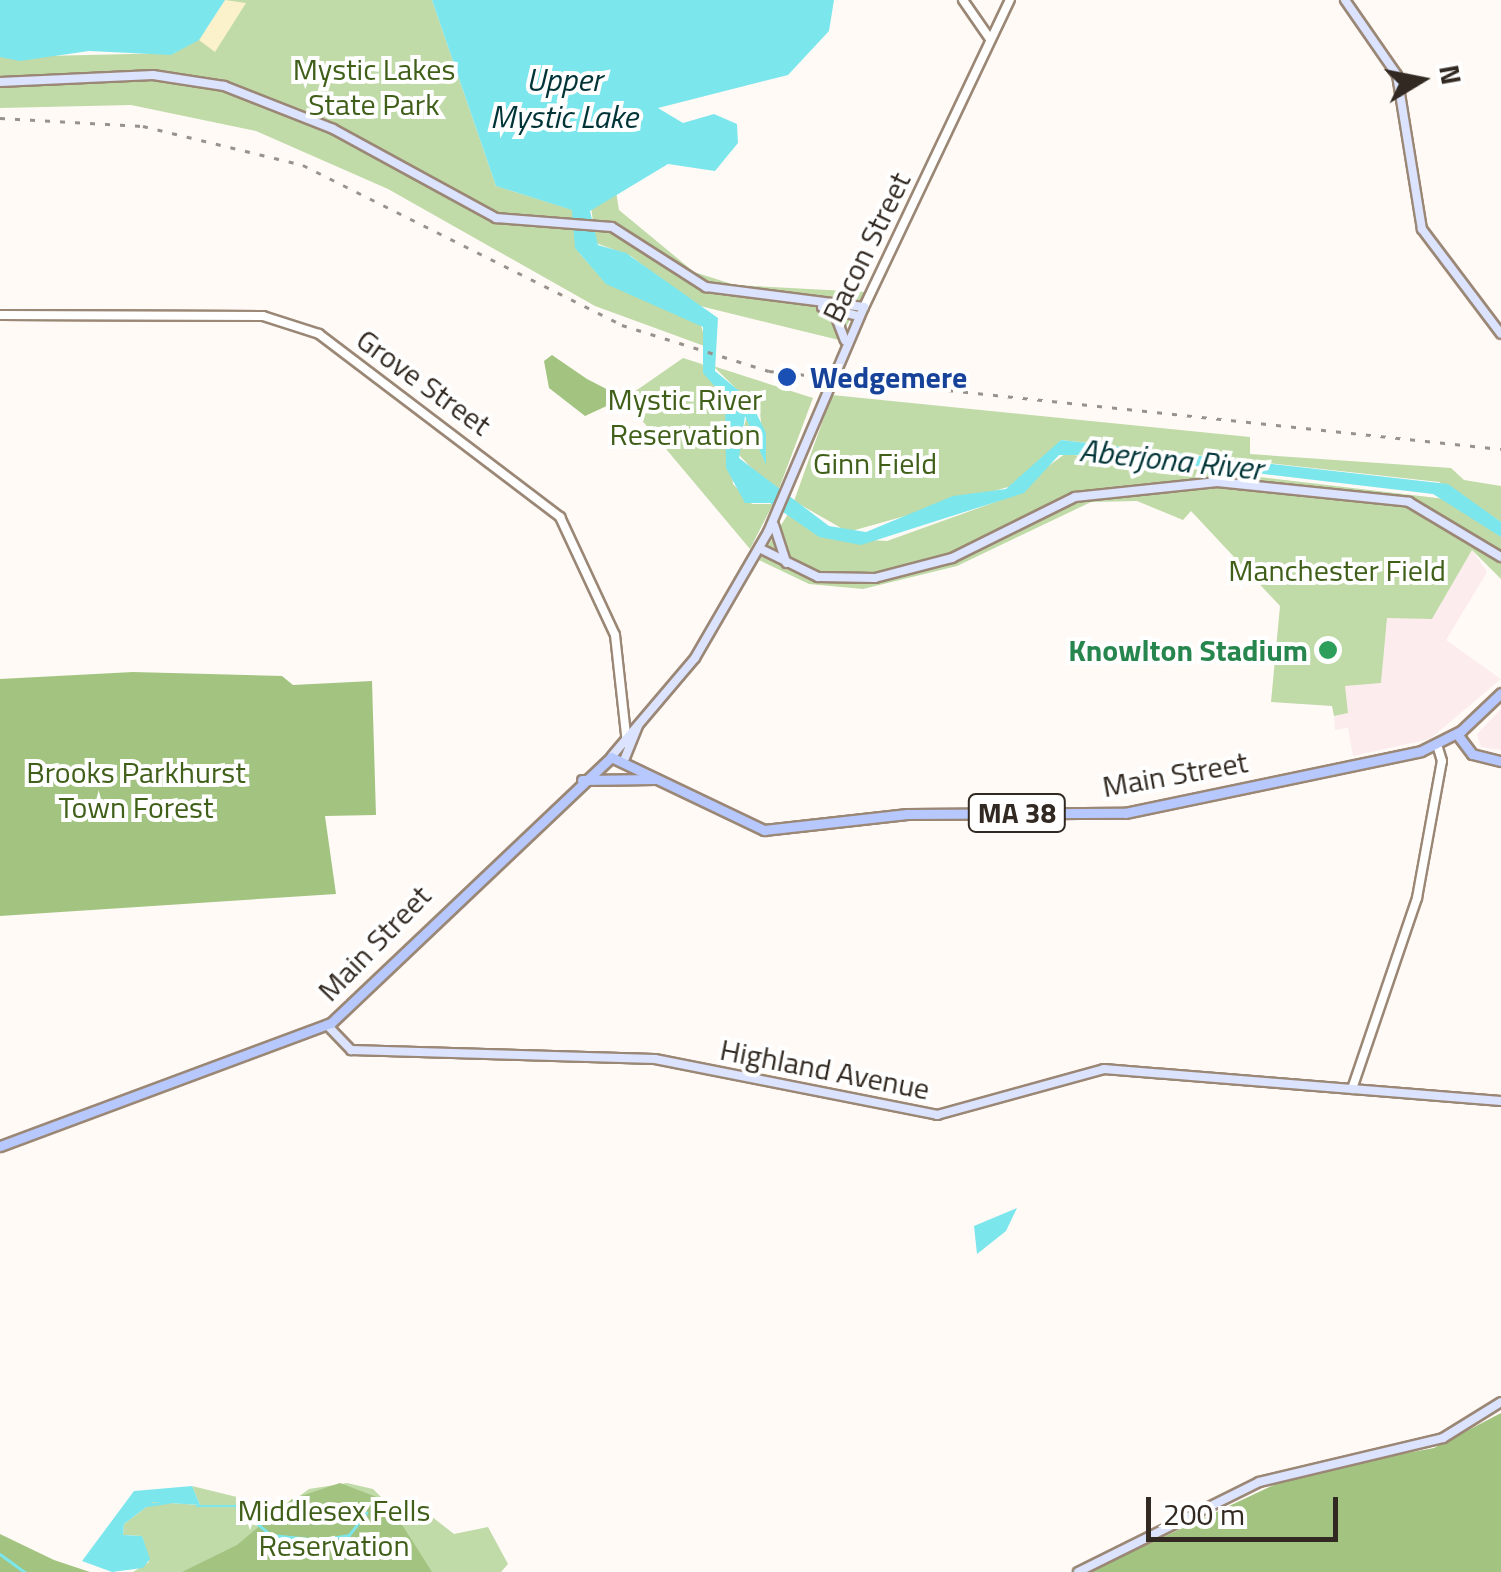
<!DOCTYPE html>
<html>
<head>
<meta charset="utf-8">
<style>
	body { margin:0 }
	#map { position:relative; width:1501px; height:1572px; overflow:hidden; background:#fffaf6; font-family:"Titillium Web",sans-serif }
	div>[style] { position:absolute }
	.education>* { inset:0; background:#fdecee }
	.green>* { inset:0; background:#c0daa8 }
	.forest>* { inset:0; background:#a2c480 }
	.sand>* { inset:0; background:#fbf2cc }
	.water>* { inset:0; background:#7ce6ed }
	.stream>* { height:2.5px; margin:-1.25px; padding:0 1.25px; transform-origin:1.25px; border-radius:1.25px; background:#7ce6ed }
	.roads { filter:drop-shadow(2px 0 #9b8775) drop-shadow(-2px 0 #9b8775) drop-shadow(0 2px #9b8775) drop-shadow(0 -2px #9b8775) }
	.tertiary>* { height:8px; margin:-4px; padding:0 4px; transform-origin:4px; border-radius:4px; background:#fff }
	.secondary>* { height:8px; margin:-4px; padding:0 4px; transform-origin:4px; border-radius:4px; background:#dbe3fe }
	.primary>* { height:9px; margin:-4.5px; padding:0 4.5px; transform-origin:4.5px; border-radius:4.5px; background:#b6c8fd }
	.rail>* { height:2.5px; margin-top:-1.25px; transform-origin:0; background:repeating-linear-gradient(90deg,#99928c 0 5px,transparent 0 15px) }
	.dots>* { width:28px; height:28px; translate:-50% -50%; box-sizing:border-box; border:5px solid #fff; border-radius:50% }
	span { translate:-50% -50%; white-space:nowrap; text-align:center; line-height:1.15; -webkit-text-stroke:8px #fff; paint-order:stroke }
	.shield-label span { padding:2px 8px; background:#fff; border:2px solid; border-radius:8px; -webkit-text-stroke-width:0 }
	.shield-label { font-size:28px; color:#322a22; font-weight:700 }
	.park-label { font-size:30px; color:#405f19 }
	.street-label { font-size:30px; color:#322a22 }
	.transit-label { font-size:30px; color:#164399; font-weight:700 }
	.left { translate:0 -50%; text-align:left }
	.leisure-label { font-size:30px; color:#27864d; font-weight:700 }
	.right { translate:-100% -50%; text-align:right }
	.water-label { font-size:32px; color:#003437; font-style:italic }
	.north { position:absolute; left:1371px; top:30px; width:100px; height:100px; -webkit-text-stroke:8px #fff; paint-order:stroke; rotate:80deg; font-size:28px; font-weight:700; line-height:40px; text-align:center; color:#322a22 }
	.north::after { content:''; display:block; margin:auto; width:35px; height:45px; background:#322a22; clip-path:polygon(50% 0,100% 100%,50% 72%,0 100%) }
	.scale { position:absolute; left:1146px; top:1497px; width:192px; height:45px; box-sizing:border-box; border:5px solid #322a22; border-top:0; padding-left:12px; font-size:30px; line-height:35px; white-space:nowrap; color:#322a22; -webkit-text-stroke:8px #fff; paint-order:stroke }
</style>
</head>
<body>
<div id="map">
	<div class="education">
		<i style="clip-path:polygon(1472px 550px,1487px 572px,1446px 640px,1501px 679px,1430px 739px,1353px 756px,1348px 728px,1335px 730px,1334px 716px,1348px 713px,1344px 686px,1381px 683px,1387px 617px,1432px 619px)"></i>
		<i style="clip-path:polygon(1501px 709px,1501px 750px,1481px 747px,1477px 734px)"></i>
	</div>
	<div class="green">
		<i style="clip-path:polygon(225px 0,432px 0,496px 186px,573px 210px,580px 254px,606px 283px,701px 325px,707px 347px,595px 306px,388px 189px,256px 131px,131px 105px,0 108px,0 57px,175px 53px,208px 28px)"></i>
		<i style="clip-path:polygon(616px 191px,619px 210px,694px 272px,735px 285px,865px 292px,839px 340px,692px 304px,631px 256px,596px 243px,591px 207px)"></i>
		<i style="clip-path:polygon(683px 358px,702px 364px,725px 398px,733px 484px,752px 504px,773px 504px,750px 549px,624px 399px)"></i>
		<i style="clip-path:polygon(713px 366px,813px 398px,777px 494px,737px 453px,747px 415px,765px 463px,760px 412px)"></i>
		<i style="clip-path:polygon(832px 395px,1250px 437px,1250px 454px,1451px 468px,1464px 480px,1501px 486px,1501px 522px,1439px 482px,1061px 440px,1019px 484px,848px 532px,794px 501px)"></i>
		<i style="clip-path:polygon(1065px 454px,1454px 500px,1501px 537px,1501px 579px,1472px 550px,1432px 619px,1387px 618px,1381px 683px,1345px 686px,1348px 713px,1334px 716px,1332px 706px,1271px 702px,1280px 606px,1191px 511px,1183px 520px,1137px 501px,1091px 502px,957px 566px,863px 589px,809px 584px,759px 560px,790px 511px,819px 537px,887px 541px,1001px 500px)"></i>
		<i style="clip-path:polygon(347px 1483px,373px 1489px,405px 1521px,422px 1509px,454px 1534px,488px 1527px,508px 1564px,501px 1572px,133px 1572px,149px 1562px,142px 1536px,123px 1535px,124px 1524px,153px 1502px,200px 1505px,192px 1486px,241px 1498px,248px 1523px,259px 1526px,309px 1489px)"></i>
	</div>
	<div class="forest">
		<i style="clip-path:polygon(552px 355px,587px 379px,624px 398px,585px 416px,549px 388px,544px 361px)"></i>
		<i style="clip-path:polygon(133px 672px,282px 676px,293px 685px,372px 681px,376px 815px,325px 816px,336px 894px,0 916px,0 679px)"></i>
		<i style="clip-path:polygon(1501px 1413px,1501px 1572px,1089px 1572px,1299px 1473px,1434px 1448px)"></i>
		<i style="clip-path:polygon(340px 1483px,387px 1501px,432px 1572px,182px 1572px,237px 1545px,292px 1499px)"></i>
		<i style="clip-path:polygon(0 1534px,54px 1560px,90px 1572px,0 1572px)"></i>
	</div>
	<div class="sand">
		<i style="clip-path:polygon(225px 0,246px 3px,215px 52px,199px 40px)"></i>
	</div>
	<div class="water">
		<i style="clip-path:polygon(0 0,225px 0,199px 40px,171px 55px,89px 51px,20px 61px,0 57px)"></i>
		<i style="clip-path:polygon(432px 0,834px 0,829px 31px,788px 75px,658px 108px,683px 123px,714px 114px,737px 124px,738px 143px,715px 171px,668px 164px,590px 211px,598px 245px,626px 253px,718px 318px,715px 371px,750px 400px,766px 433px,766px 465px,745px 416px,739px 458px,829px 526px,866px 532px,953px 496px,1006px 489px,1061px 440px,1448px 484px,1501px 522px,1501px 537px,1433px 494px,1103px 455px,1059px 455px,1024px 493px,861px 545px,819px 537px,770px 503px,745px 503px,726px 468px,725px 398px,703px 373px,703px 327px,606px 284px,575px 248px,572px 210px,496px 186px)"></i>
		<i style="clip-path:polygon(1017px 1208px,1006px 1231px,977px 1254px,974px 1226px)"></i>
		<i style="clip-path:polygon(192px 1486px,200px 1505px,153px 1502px,124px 1524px,123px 1535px,142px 1536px,150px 1559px,143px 1568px,112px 1572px,82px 1561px,134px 1491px)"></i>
	</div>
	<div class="stream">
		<i style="left:147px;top:1505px;width:22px;rotate:-8deg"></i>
		<i style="left:197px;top:1506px;width:39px"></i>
		<i style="left:236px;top:1506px;width:45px;rotate:39.6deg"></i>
		<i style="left:271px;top:1535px;width:49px;rotate:5.8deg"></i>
		<i style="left:320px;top:1540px;width:29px;rotate:-10deg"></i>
		<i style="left:349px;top:1535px;width:28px;rotate:-52deg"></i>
		<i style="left:0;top:1554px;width:31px;rotate:36deg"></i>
	</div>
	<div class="roads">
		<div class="tertiary">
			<i style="left:963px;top:0;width:47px;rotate:55.3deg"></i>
			<i style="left:864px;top:307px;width:340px;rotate:-64.6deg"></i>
			<i style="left:0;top:315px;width:263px;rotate:0.2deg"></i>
			<i style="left:263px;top:316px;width:59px;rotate:17.8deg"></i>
			<i style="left:319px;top:334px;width:303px;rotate:37.2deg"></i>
			<i style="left:560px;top:517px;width:130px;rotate:65deg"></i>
			<i style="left:615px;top:635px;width:109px;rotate:83.7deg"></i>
			<i style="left:1352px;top:1089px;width:202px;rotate:-71.2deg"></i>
			<i style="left:1417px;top:898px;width:139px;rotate:-79.7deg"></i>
			<i style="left:1442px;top:761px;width:17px;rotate:-107deg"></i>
		</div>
		<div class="secondary">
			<i style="left:1345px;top:0;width:91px;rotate:55.3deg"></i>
			<i style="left:1397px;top:75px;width:156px;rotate:80.8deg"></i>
			<i style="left:1422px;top:229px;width:131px;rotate:53deg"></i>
			<i style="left:0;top:82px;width:153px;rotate:-2.6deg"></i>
			<i style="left:153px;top:75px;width:72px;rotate:8.8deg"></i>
			<i style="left:224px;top:86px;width:117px;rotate:21.5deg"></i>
			<i style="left:333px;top:129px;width:186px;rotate:28.6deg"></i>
			<i style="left:496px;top:218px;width:116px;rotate:4.4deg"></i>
			<i style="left:612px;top:227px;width:112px;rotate:32.6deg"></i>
			<i style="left:706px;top:287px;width:159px;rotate:7.2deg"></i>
			<i style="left:864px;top:307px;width:245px;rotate:113.1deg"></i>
			<i style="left:768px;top:532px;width:146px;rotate:120.1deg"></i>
			<i style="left:695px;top:658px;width:128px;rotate:130.3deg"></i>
			<i style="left:822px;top:307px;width:38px;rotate:14deg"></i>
			<i style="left:834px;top:312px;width:30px;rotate:69deg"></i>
			<i style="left:774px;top:525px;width:40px;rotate:72deg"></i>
			<i style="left:759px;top:548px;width:66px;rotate:26.2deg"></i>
			<i style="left:818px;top:577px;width:57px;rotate:1deg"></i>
			<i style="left:875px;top:578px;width:80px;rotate:-14.6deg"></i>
			<i style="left:952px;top:558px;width:137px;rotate:-26.4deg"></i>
			<i style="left:1075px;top:497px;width:143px;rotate:-6deg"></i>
			<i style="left:1217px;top:482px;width:193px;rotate:5.9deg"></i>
			<i style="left:1409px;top:502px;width:107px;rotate:30.9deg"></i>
			<i style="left:625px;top:758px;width:35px;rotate:-68deg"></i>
			<i style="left:327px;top:1025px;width:35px;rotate:46deg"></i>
			<i style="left:351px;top:1050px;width:304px;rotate:1.7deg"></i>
			<i style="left:655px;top:1059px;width:288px;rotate:11.2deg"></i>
			<i style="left:937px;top:1115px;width:173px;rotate:-15.4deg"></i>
			<i style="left:1104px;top:1069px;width:398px;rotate:4.6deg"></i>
			<i style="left:1078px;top:1572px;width:202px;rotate:-26.4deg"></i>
			<i style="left:1259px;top:1482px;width:189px;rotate:-13.4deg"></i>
			<i style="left:1443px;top:1438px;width:68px;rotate:-31.8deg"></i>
		</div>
		<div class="primary">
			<i style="left:1457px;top:734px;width:25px;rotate:53deg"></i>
			<i style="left:1472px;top:754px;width:30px;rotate:14deg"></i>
			<i style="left:611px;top:757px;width:170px;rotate:25.5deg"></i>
			<i style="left:764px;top:830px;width:144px;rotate:-6.4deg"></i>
			<i style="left:907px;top:814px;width:218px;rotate:-0.3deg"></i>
			<i style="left:1125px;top:813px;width:302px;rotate:-11.8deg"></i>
			<i style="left:1421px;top:751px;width:45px;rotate:-26.6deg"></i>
			<i style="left:1461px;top:731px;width:55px;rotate:-43.5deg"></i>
			<i style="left:582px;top:780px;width:73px;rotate:-0.8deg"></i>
			<i style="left:0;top:1146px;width:353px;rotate:-20.4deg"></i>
			<i style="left:331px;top:1023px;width:386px;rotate:-43.5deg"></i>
		</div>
	</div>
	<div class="rail">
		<i style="left:0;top:118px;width:143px;rotate:3.2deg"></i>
		<i style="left:143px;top:126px;width:165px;rotate:13.7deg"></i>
		<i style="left:303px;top:165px;width:357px;rotate:26.6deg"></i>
		<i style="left:622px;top:325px;width:154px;rotate:17.4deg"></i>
		<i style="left:769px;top:371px;width:736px;rotate:6.08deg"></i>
	</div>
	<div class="dots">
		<i style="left:787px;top:377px;background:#1a4fb4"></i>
		<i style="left:1328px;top:650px;background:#2e9e5b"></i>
	</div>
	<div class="shield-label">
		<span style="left:1017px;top:813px">MA 38</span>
	</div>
	<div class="park-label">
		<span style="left:374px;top:86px">Mystic Lakes<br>State Park</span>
		<span style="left:685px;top:416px">Mystic River<br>Reservation</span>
		<span style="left:875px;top:463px">Ginn Field</span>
		<span style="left:1337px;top:570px">Manchester Field</span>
		<span style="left:136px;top:789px">Brooks Parkhurst<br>Town Forest</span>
		<span style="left:334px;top:1527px">Middlesex Fells<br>Reservation</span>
	</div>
	<div class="street-label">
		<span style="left:866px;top:247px;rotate:-64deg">Bacon Street</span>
		<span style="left:424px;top:382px;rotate:36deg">Grove Street</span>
		<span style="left:1175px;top:774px;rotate:-10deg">Main Street</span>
		<span style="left:374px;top:943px;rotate:-46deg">Main Street</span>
		<span style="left:825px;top:1069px;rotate:11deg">Highland Avenue</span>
	</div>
	<div class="transit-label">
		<span class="left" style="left:810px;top:377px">Wedgemere</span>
	</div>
	<div class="leisure-label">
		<span class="right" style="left:1308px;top:650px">Knowlton Stadium</span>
	</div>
	<div class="water-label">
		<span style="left:564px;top:98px">Upper<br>Mystic Lake</span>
		<span style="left:1171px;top:459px;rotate:6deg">Aberjona River</span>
	</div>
	<div class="north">N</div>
	<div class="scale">200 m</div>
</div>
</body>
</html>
